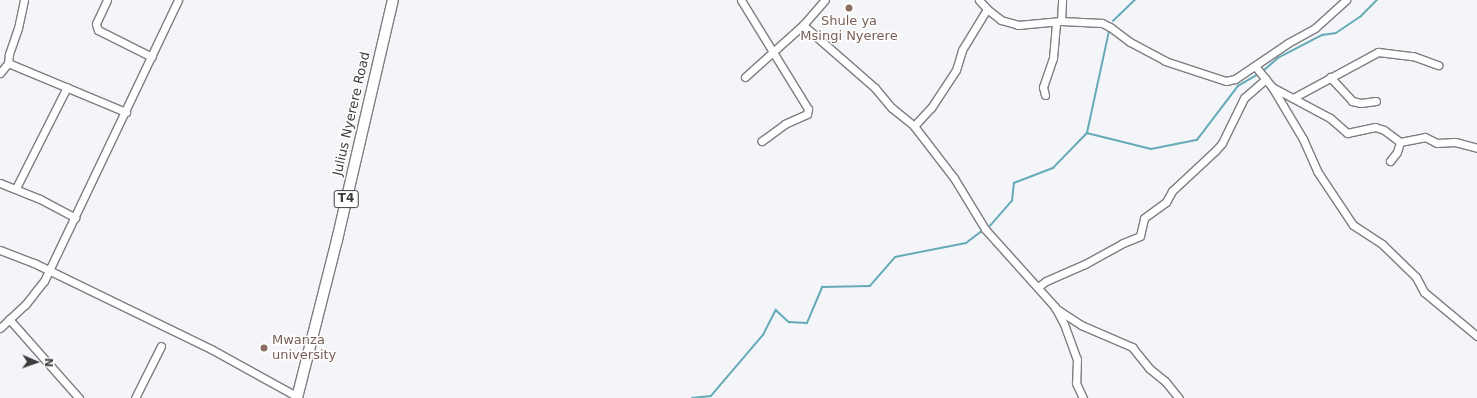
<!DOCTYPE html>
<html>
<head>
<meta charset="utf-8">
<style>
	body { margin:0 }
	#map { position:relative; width:1477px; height:398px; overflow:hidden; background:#f4f5f9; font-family:"DejaVu Sans",sans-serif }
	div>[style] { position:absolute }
	.stream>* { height:1.5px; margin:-0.75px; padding:0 0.75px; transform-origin:0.75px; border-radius:0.75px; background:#65abb7 }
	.roads { filter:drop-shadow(1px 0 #7d7e82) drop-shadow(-1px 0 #7d7e82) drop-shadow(0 1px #7d7e82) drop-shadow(0 -1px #7d7e82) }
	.minor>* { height:7px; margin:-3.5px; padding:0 3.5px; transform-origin:3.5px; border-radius:3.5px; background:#fff }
	.highway>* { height:10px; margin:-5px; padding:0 5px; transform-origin:5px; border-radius:5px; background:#fff }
	.dots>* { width:11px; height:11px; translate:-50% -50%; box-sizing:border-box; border:2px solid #fff; border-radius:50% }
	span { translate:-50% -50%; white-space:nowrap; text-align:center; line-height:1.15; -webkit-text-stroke:3px #fff; paint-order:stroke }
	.shield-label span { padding:1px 3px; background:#fff; border:1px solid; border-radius:3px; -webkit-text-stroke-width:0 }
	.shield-label { font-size:12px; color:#3d3d3e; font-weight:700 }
	.education-label { font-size:13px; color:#785e54 }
	.left { translate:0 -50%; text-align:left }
	.street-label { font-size:13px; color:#3d3d3e }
	.north { position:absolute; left:16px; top:342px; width:40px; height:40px; -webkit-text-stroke:3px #fff; paint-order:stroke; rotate:92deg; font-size:11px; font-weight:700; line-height:16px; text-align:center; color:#3d3d3e }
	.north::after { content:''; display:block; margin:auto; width:14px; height:18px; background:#3d3d3e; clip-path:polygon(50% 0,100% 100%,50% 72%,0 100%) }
</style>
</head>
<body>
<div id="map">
	<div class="stream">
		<i style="left:1113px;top:21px;width:30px;rotate:-44deg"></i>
		<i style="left:1262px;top:72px;width:21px;rotate:-41deg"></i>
		<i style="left:1278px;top:58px;width:50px;rotate:-27.6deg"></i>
		<i style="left:1322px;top:35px;width:14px;rotate:-8deg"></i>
		<i style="left:1336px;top:33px;width:29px;rotate:-34deg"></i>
		<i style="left:1360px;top:17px;width:24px;rotate:-45deg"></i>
		<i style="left:1087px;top:133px;width:104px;rotate:-77.8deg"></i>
		<i style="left:990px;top:226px;width:33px;rotate:-49deg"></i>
		<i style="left:1012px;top:201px;width:18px;rotate:-84deg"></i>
		<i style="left:1014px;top:183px;width:42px;rotate:-21deg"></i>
		<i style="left:1053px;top:168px;width:49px;rotate:-45.8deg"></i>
		<i style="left:1087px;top:133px;width:66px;rotate:14deg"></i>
		<i style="left:1151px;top:149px;width:47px;rotate:-11.1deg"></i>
		<i style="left:1197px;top:140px;width:68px;rotate:-52.8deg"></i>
		<i style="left:1238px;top:86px;width:24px;rotate:-30deg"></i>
		<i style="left:692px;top:398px;width:19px;rotate:-6deg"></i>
		<i style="left:711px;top:396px;width:80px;rotate:-49.6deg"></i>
		<i style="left:763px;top:335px;width:28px;rotate:-63deg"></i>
		<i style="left:776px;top:310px;width:18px;rotate:43deg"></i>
		<i style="left:789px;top:322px;width:18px;rotate:3deg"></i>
		<i style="left:807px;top:323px;width:39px;rotate:-67deg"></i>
		<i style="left:822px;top:287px;width:48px;rotate:-1.2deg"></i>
		<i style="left:870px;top:286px;width:38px;rotate:-49deg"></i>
		<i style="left:895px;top:257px;width:72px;rotate:-11.2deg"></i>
		<i style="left:966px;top:243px;width:20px;rotate:-37deg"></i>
	</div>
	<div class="roads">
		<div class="minor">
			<i style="left:24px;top:0;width:29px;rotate:102deg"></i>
			<i style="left:18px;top:28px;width:28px;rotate:109deg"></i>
			<i style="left:9px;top:54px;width:9px;rotate:96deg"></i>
			<i style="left:8px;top:63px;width:128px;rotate:22.6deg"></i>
			<i style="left:107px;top:0;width:26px;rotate:115deg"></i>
			<i style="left:96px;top:24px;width:6px;rotate:72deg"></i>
			<i style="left:98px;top:30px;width:60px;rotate:26.6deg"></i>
			<i style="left:741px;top:0;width:128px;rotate:58.4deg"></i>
			<i style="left:808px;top:109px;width:5px;rotate:101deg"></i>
			<i style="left:807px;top:114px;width:24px;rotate:156deg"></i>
			<i style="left:785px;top:124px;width:29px;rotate:144deg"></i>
			<i style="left:979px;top:0;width:12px;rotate:48deg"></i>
			<i style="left:987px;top:9px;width:18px;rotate:38deg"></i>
			<i style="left:1001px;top:20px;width:18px;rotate:16deg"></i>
			<i style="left:1018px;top:25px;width:43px;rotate:-5.3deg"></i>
			<i style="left:1061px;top:21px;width:41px;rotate:2.8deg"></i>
			<i style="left:1102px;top:23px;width:9px;rotate:27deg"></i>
			<i style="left:1110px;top:27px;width:25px;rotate:37deg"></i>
			<i style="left:1130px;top:42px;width:40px;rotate:28deg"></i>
			<i style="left:1165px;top:61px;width:64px;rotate:18.2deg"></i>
			<i style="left:1226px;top:81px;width:9px;rotate:-13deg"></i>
			<i style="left:1235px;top:79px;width:64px;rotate:-34.2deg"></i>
			<i style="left:1288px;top:43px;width:31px;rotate:-29deg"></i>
			<i style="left:1315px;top:28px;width:42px;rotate:-42.1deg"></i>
			<i style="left:1061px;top:21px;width:21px;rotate:-87deg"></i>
			<i style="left:803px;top:25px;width:96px;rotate:41.2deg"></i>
			<i style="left:875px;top:88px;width:26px;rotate:50deg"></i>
			<i style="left:892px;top:108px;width:28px;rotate:39deg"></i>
			<i style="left:914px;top:126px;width:66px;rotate:52.4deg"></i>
			<i style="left:954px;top:178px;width:60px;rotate:58.7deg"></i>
			<i style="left:985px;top:229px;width:105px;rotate:48.1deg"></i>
			<i style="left:1055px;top:307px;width:19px;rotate:62deg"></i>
			<i style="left:1064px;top:324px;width:37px;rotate:70deg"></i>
			<i style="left:1077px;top:359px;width:24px;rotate:92deg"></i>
			<i style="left:1076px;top:383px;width:17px;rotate:65deg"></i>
			<i style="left:1255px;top:66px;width:27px;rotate:51deg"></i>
			<i style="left:1272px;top:87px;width:61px;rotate:59.2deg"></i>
			<i style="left:1303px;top:139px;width:35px;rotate:66deg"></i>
			<i style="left:1317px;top:171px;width:65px;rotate:56.3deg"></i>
			<i style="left:1353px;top:225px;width:35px;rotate:33deg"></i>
			<i style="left:1382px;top:244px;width:47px;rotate:44.1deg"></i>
			<i style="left:1416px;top:277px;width:17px;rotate:62deg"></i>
			<i style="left:1424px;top:292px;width:69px;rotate:39.7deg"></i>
			<i style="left:0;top:73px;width:13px;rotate:-51deg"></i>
			<i style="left:745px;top:77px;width:78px;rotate:-41.9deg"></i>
			<i style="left:803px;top:25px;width:33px;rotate:-49deg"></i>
			<i style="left:1330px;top:77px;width:33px;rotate:47deg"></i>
			<i style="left:1352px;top:101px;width:9px;rotate:13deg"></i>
			<i style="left:1361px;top:103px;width:15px;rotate:-8deg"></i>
			<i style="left:1272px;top:87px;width:66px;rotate:28.1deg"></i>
			<i style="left:1330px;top:118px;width:23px;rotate:41deg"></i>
			<i style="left:1347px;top:133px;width:29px;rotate:-12deg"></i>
			<i style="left:1375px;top:127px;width:9px;rotate:18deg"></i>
			<i style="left:1384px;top:130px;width:20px;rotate:37deg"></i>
			<i style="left:1400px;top:142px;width:25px;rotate:-11deg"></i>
			<i style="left:1425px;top:137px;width:13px;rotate:27deg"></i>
			<i style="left:1437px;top:143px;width:18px;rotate:-3deg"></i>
			<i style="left:1455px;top:142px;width:23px;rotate:15deg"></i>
			<i style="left:1045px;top:95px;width:8px;rotate:-104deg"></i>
			<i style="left:1043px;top:87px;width:31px;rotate:-71deg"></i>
			<i style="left:1053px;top:58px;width:36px;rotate:-85deg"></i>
			<i style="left:1293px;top:98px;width:97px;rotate:-28.4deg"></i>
			<i style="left:1378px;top:52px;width:35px;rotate:7deg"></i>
			<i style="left:1413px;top:56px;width:27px;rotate:20deg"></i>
			<i style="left:914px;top:126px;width:25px;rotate:-47deg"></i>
			<i style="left:931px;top:108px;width:45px;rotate:-56.7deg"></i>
			<i style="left:956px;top:70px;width:21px;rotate:-73deg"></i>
			<i style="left:962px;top:50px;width:48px;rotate:-58.6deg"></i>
			<i style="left:1390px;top:161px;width:11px;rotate:-52deg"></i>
			<i style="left:1397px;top:152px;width:10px;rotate:-73deg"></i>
			<i style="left:0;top:183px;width:43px;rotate:21.8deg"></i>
			<i style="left:40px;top:199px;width:40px;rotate:28deg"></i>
			<i style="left:16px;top:188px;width:113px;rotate:-63.2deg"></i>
			<i style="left:0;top:250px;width:36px;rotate:21deg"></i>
			<i style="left:34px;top:263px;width:197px;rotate:25.9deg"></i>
			<i style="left:211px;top:349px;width:99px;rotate:28.9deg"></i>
			<i style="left:1038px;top:287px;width:10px;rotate:-37deg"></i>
			<i style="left:1046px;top:281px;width:43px;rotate:-23.6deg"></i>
			<i style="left:1085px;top:264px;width:43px;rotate:-28.9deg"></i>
			<i style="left:1123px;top:243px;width:18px;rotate:-22deg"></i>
			<i style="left:1140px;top:236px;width:18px;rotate:-77deg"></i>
			<i style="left:1144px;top:218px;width:27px;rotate:-36deg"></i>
			<i style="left:1166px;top:202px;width:13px;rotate:-61deg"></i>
			<i style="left:1172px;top:191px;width:60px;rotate:-43deg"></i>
			<i style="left:1216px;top:150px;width:9px;rotate:-49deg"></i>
			<i style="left:1222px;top:143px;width:50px;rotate:-63.9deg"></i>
			<i style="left:1244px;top:98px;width:29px;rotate:-41deg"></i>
			<i style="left:1055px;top:308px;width:31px;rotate:33deg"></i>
			<i style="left:1081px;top:325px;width:56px;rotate:23.3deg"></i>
			<i style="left:1132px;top:347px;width:28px;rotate:51deg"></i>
			<i style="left:1150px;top:369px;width:19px;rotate:39deg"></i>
			<i style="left:1165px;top:381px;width:22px;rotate:51deg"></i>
			<i style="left:9px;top:319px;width:106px;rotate:48.5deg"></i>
			<i style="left:0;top:328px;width:34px;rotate:-43deg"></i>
			<i style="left:25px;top:305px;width:31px;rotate:-52deg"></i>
			<i style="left:44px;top:281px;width:311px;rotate:-64.5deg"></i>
			<i style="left:135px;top:398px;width:58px;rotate:-63.4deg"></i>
		</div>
		<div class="highway">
			<i style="left:297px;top:398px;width:163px;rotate:-75.8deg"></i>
			<i style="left:337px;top:240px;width:246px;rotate:-76.9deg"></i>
		</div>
	</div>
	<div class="dots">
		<i style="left:849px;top:8px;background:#8d6e63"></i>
		<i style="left:264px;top:348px;background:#8d6e63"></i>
	</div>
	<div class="shield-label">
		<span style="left:346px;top:199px">T4</span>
	</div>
	<div class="education-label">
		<span style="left:849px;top:29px">Shule ya<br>Msingi Nyerere</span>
		<span class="left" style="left:272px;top:348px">Mwanza<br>university</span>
	</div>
	<div class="street-label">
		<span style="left:352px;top:114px;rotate:-77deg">Julius Nyerere Road</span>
	</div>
	<div class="north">N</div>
</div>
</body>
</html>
